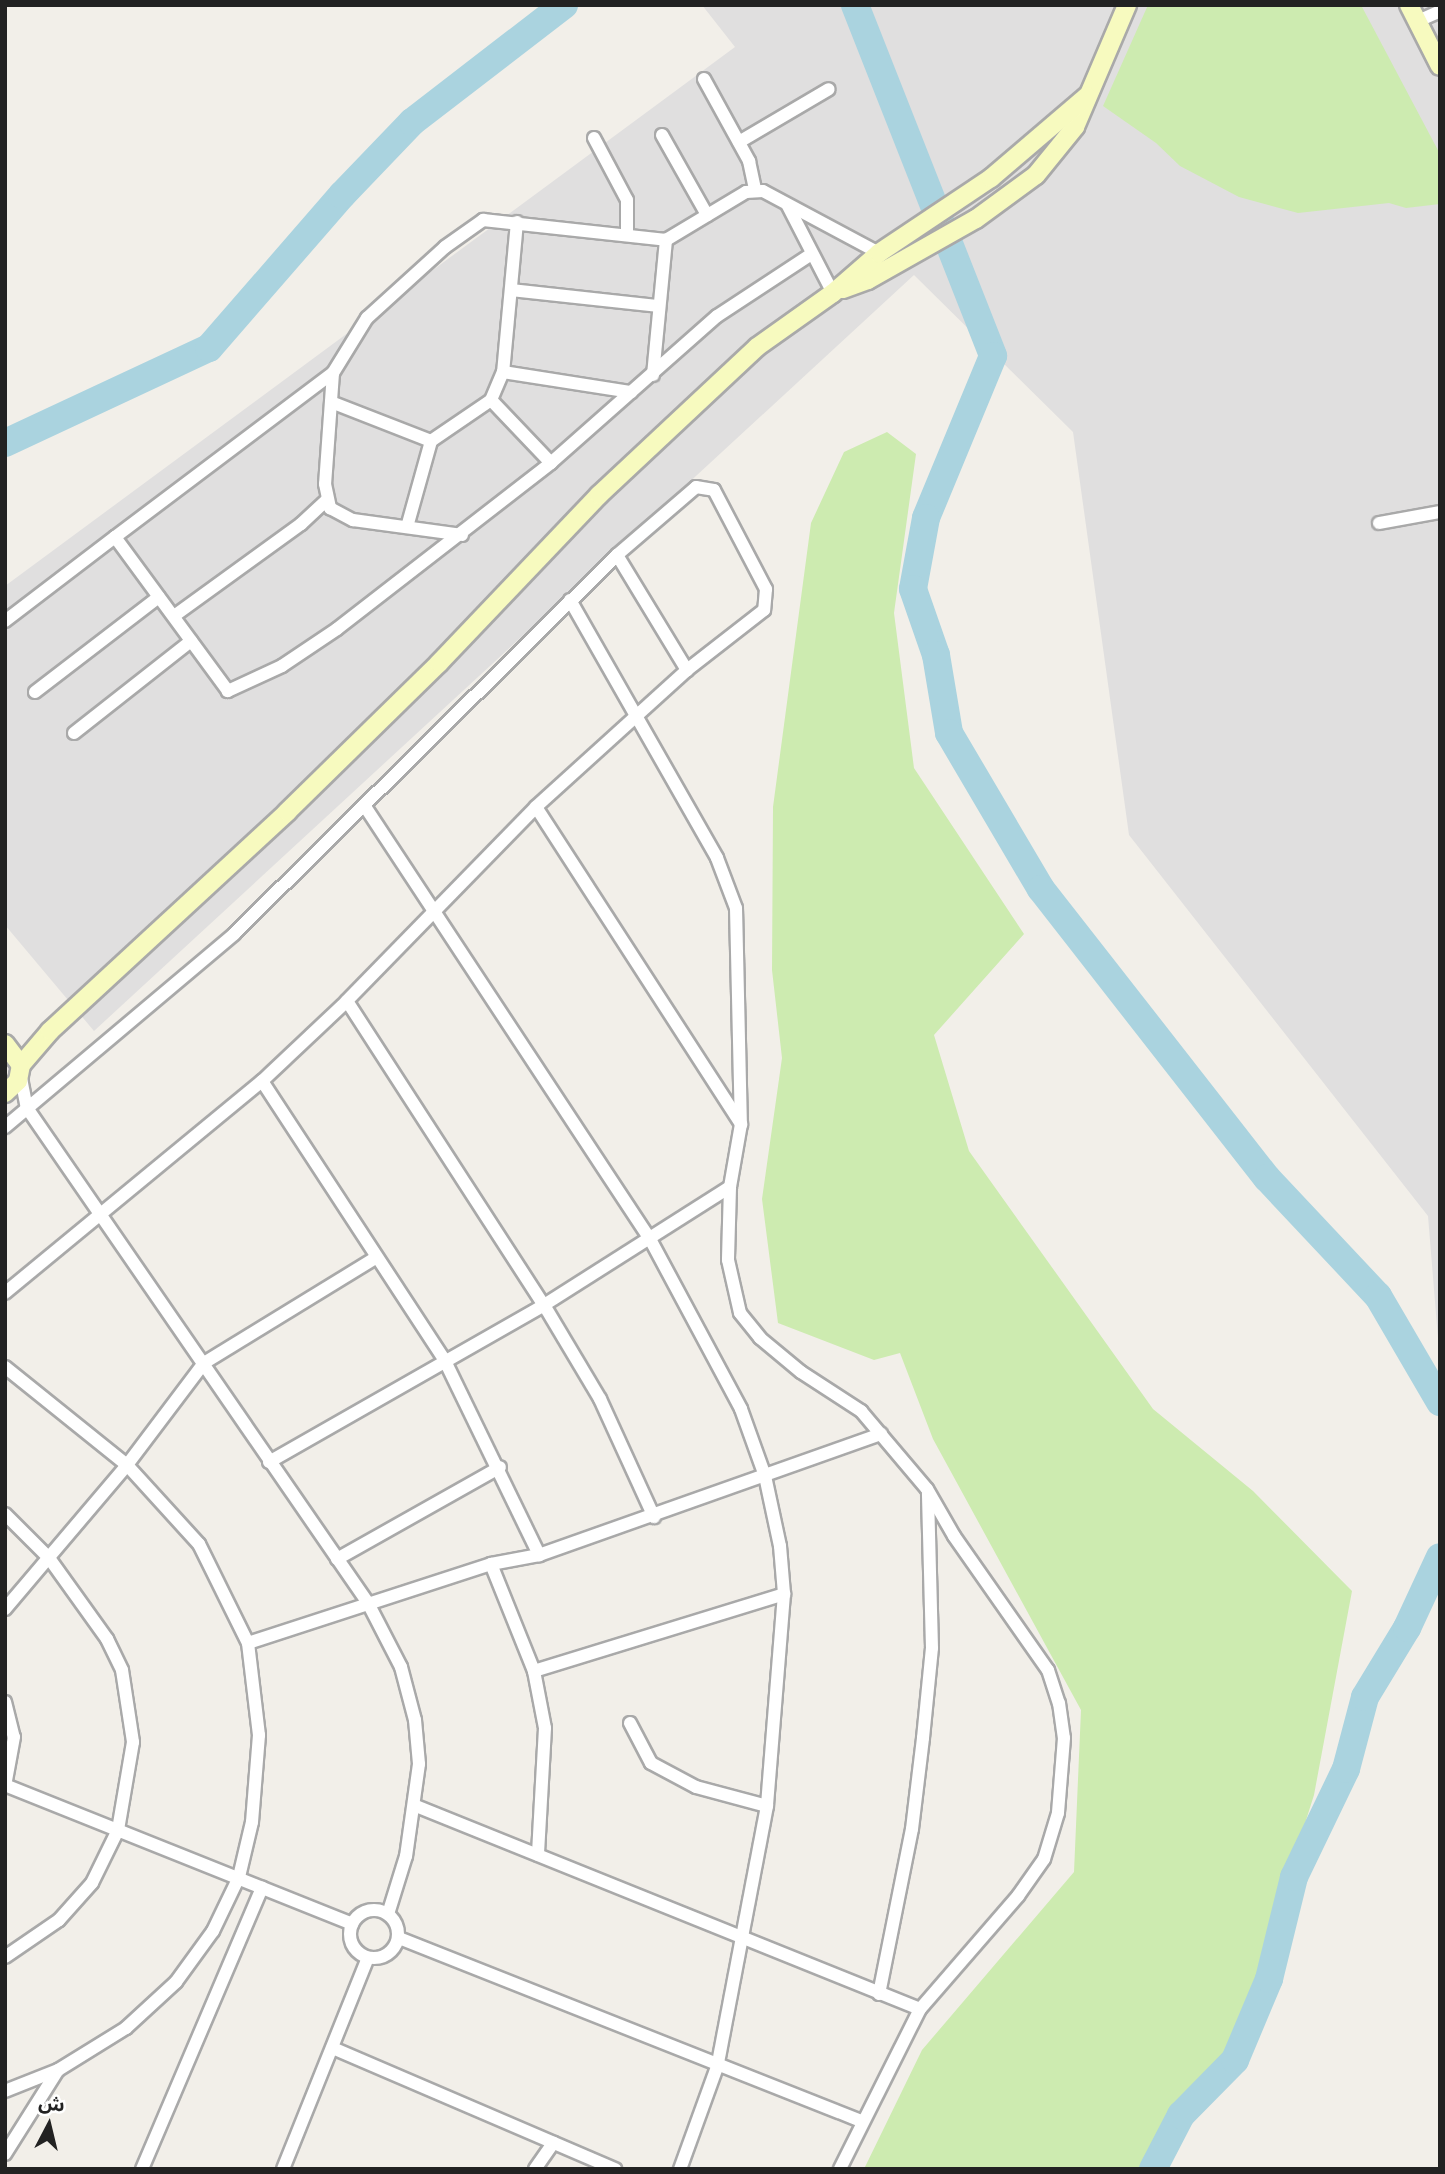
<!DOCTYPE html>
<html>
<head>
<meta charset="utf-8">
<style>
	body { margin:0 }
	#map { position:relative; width:1445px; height:2174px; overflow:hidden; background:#f2efe9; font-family:Karla,"Noto Sans Arabic",sans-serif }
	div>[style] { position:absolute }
	.residential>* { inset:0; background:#e0dfdf }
	.grass>* { inset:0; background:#cdebb0 }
	.river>* { height:28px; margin:-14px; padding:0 14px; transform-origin:14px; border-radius:14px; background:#aad3df }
	.roads { filter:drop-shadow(2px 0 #a9a9a9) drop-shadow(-2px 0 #a9a9a9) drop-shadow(0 2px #a9a9a9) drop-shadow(0 -2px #a9a9a9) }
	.street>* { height:12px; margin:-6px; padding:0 6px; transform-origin:6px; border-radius:6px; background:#fff }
	.street>.ring { margin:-6px; padding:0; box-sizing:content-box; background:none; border:12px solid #fff; border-radius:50% }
	.secondary>* { height:18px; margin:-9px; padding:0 9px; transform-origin:9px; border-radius:9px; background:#f7fabf }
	span { translate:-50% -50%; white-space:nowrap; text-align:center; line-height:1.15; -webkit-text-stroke:5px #fff; paint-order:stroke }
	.frame { position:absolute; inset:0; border:7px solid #222; pointer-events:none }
	.north { position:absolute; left:14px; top:2090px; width:70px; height:70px; -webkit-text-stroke:5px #fff; paint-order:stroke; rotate:7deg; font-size:19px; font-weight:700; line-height:28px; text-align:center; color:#222 }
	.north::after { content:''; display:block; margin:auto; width:24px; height:32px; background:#222; clip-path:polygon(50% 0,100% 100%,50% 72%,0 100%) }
</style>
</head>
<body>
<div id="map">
	<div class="residential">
		<i style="clip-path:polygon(702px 5px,1440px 5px,1440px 1363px,1428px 1216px,1129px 835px,1073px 432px,914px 275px,94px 1031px,5px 925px,5px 586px,735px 47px)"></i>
	</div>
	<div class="grass">
		<i style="clip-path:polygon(1148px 5px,1361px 5px,1440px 154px,1440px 204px,1406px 208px,1389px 203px,1298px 213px,1239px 197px,1180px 166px,1156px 143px,1103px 106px)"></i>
		<i style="clip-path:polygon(887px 432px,916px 454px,894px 613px,914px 768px,1024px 934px,934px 1035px,969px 1151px,1153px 1409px,1253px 1491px,1352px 1591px,1314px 1795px,1235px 2044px,1166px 2169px,864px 2169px,922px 2050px,1074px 1872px,1081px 1710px,933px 1439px,900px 1353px,874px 1360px,778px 1323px,762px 1199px,782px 1058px,772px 970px,773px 807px,811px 523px,844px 452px)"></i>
	</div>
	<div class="river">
		<i style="left:855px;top:5px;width:377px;rotate:68.5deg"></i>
		<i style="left:993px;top:356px;width:175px;rotate:112.5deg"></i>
		<i style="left:926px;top:518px;width:72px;rotate:100.4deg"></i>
		<i style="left:913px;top:589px;width:70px;rotate:70.8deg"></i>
		<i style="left:936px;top:655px;width:79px;rotate:80.5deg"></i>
		<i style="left:949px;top:733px;width:181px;rotate:59.5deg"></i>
		<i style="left:1041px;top:889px;width:367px;rotate:52deg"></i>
		<i style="left:1267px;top:1178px;width:162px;rotate:46.8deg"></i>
		<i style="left:1378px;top:1296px;width:123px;rotate:59.7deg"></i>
		<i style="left:5px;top:443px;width:225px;rotate:-25deg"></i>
		<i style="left:209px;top:348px;width:203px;rotate:-49deg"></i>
		<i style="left:342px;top:195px;width:101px;rotate:-46.2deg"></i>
		<i style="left:412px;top:122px;width:192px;rotate:-37.6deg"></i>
		<i style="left:1153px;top:2169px;width:61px;rotate:-62.6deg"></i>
		<i style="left:1181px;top:2115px;width:77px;rotate:-45.5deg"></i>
		<i style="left:1235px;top:2060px;width:88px;rotate:-67.2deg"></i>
		<i style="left:1269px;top:1979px;width:105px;rotate:-76.2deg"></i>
		<i style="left:1294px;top:1877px;width:120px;rotate:-64.3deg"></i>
		<i style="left:1346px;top:1769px;width:74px;rotate:-75.2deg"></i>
		<i style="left:1365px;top:1697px;width:81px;rotate:-58.7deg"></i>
		<i style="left:1407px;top:1628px;width:78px;rotate:-65.1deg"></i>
	</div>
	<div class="roads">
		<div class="street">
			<i style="left:1418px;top:21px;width:24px;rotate:-24deg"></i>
			<i style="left:704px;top:79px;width:94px;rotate:61.2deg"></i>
			<i style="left:749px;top:161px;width:30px;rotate:78deg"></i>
			<i style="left:662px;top:135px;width:92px;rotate:60.6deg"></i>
			<i style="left:594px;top:138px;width:70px;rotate:62deg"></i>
			<i style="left:627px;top:200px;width:35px;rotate:90deg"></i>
			<i style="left:739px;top:142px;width:104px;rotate:-30.5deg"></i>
			<i style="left:788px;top:206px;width:98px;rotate:62.7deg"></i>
			<i style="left:517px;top:222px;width:151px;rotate:95.3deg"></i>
			<i style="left:503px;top:372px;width:130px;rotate:8.9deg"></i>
			<i style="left:810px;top:255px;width:111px;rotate:146.7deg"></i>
			<i style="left:717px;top:316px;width:222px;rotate:138.5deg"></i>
			<i style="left:551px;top:463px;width:271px;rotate:142.2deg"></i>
			<i style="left:337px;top:629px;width:66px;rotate:146.1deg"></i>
			<i style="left:282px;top:666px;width:60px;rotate:155.2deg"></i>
			<i style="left:228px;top:691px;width:191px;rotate:-126.3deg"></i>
			<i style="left:115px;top:537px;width:273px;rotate:-37deg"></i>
			<i style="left:333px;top:373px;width:65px;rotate:-58.3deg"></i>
			<i style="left:367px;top:318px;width:105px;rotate:-42.3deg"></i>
			<i style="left:445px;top:247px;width:47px;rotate:-35.4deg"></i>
			<i style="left:483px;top:220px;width:184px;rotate:6.2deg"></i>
			<i style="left:666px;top:240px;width:93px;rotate:-31deg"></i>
			<i style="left:746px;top:192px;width:17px;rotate:-3deg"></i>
			<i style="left:763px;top:191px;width:132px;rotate:28.1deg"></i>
			<i style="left:511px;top:290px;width:149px;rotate:6.2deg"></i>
			<i style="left:333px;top:373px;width:111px;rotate:94.1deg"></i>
			<i style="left:325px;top:484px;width:25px;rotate:78deg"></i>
			<i style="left:330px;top:508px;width:26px;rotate:28deg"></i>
			<i style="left:353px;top:520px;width:110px;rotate:7.8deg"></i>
			<i style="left:653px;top:375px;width:136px;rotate:-84.5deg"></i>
			<i style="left:491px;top:400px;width:87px;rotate:46.4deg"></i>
			<i style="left:331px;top:402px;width:107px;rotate:21.3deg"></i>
			<i style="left:1379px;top:523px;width:62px;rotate:-10.2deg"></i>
			<i style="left:407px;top:527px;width:89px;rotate:-74.4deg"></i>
			<i style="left:431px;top:441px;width:73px;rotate:-34.3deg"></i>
			<i style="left:491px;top:400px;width:30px;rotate:-67deg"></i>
			<i style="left:617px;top:555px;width:135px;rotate:58.7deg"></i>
			<i style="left:570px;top:600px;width:297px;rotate:60.3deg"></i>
			<i style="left:717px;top:858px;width:53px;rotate:69.2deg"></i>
			<i style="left:736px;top:908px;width:216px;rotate:88.7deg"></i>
			<i style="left:741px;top:1124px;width:64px;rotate:99.9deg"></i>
			<i style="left:730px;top:1187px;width:73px;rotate:91.6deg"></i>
			<i style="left:728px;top:1260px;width:54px;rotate:77.2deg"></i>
			<i style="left:740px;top:1313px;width:32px;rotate:51deg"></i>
			<i style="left:760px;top:1338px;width:53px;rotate:39.7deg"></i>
			<i style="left:801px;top:1372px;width:72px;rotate:33deg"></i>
			<i style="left:861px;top:1411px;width:102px;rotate:49.8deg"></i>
			<i style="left:927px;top:1489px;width:54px;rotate:60.1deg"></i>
			<i style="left:954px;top:1536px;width:164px;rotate:55deg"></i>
			<i style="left:1048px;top:1670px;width:35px;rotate:72deg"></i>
			<i style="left:1059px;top:1703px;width:35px;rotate:82deg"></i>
			<i style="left:1064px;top:1738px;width:75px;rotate:94.6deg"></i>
			<i style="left:1058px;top:1813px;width:48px;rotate:106.9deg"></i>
			<i style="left:1044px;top:1859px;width:45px;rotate:125.1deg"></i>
			<i style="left:1018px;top:1896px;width:150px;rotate:130.9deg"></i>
			<i style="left:920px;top:2009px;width:179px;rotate:116.6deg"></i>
			<i style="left:174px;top:616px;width:157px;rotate:-35.9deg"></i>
			<i style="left:301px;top:524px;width:35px;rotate:-43deg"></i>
			<i style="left:5px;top:621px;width:138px;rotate:-37.4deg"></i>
			<i style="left:35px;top:692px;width:156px;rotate:-37.5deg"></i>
			<i style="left:74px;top:733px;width:149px;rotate:-38.2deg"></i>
			<i style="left:364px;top:805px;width:520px;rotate:56.62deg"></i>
			<i style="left:650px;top:1239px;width:193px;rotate:61.8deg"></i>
			<i style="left:741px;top:1409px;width:71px;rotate:70.3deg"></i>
			<i style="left:765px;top:1476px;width:72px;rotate:77.9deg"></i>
			<i style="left:780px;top:1546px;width:48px;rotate:85.2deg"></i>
			<i style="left:784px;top:1594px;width:213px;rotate:94.6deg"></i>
			<i style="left:767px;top:1806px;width:266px;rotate:100.8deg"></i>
			<i style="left:717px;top:2067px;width:109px;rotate:109.9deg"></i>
			<i style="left:536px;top:807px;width:378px;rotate:57.1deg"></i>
			<i style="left:347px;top:1001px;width:362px;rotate:57.1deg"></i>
			<i style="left:544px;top:1305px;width:109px;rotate:59.2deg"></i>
			<i style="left:600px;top:1399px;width:130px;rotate:65.4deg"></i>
			<i style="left:20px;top:1073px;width:36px;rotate:79deg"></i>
			<i style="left:27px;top:1108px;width:601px;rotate:55.44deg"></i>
			<i style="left:368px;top:1603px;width:72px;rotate:62.7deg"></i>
			<i style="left:401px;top:1667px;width:55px;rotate:75.2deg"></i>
			<i style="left:415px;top:1720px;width:44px;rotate:84.8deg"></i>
			<i style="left:419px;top:1764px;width:93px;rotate:98deg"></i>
			<i style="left:406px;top:1856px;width:61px;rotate:107.2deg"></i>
			<i style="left:262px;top:1081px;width:334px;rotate:56.8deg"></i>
			<i style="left:445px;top:1361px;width:216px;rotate:64.1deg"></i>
			<i style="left:5px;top:1127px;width:299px;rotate:-40.1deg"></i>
			<i style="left:234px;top:934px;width:539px;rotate:-44.7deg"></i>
			<i style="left:617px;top:555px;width:104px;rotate:-40.7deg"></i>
			<i style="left:696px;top:487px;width:18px;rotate:9deg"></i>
			<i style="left:714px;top:490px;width:112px;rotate:62.3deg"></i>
			<i style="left:766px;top:589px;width:21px;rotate:95deg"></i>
			<i style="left:764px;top:610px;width:98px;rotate:142.1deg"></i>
			<i style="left:687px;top:670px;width:204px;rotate:137.8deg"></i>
			<i style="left:536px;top:807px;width:271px;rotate:134.3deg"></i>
			<i style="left:347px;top:1001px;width:117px;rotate:136.7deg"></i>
			<i style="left:262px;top:1081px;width:333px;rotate:140.5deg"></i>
			<i style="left:5px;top:1367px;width:156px;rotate:38.8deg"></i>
			<i style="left:127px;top:1465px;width:107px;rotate:47.7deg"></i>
			<i style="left:199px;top:1544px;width:110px;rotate:63.7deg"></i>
			<i style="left:248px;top:1643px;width:93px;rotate:83.2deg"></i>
			<i style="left:259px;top:1735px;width:87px;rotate:94.6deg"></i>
			<i style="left:252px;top:1822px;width:57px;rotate:103.3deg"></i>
			<i style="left:239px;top:1877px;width:60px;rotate:115.7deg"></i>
			<i style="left:213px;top:1931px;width:63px;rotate:126deg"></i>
			<i style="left:176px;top:1982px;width:68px;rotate:137.4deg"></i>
			<i style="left:126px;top:2028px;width:80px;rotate:148.3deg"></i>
			<i style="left:58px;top:2070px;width:57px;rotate:158.4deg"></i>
			<i style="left:269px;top:1462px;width:317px;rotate:-29.7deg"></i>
			<i style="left:544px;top:1305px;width:220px;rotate:-32.4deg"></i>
			<i style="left:5px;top:1514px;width:62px;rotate:45deg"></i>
			<i style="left:49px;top:1558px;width:100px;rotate:54.4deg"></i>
			<i style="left:107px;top:1639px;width:34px;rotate:64deg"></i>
			<i style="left:122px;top:1670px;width:73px;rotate:81.3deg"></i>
			<i style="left:133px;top:1742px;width:89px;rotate:99.7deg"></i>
			<i style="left:118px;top:1830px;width:59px;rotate:116.1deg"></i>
			<i style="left:92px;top:1883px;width:50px;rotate:131.7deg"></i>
			<i style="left:59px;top:1920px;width:65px;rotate:145.6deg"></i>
			<i style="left:337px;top:1559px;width:187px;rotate:-29.4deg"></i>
			<i style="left:491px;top:1564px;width:115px;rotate:68.1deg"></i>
			<i style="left:534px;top:1671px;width:58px;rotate:79.1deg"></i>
			<i style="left:545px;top:1728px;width:127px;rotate:93.2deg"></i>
			<i style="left:5px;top:1609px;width:189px;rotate:-49.7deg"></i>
			<i style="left:127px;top:1465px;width:128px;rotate:-53deg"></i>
			<i style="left:204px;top:1363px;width:199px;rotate:-31.5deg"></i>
			<i style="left:248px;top:1643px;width:256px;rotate:-18deg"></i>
			<i style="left:491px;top:1564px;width:49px;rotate:-10.6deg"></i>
			<i style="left:539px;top:1555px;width:363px;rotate:-19.5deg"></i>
			<i style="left:534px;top:1671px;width:262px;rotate:-17.1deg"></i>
			<i style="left:5px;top:1702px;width:36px;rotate:76deg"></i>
			<i style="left:14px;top:1737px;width:50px;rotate:100.4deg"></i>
			<i style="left:630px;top:1723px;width:45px;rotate:62.3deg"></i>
			<i style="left:651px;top:1763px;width:51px;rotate:28.1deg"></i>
			<i style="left:696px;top:1787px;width:73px;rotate:15deg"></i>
			<i style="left:5px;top:1785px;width:374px;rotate:21.8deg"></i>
			<i style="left:416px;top:1806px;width:543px;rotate:21.94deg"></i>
			<i class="ring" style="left:350px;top:1910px;width:36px;height:36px"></i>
			<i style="left:399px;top:1938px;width:498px;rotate:21.6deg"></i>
			<i style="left:879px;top:1994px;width:168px;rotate:-78.7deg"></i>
			<i style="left:912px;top:1829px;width:92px;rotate:-83.1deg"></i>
			<i style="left:923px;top:1738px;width:90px;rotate:-84.3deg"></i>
			<i style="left:932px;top:1648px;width:155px;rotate:-91.5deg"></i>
			<i style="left:335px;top:2049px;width:305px;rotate:23.2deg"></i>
			<i style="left:5px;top:2154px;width:99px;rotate:-57.8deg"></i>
			<i style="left:142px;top:2169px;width:306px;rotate:-66.9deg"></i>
			<i style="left:283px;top:2169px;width:227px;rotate:-68.1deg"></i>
			<i style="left:535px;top:2169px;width:32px;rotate:-55deg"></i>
		</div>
		<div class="secondary">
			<i style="left:1409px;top:5px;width:68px;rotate:63.1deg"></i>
			<i style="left:843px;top:289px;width:27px;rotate:-20deg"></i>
			<i style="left:868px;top:280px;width:124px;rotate:-29.5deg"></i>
			<i style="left:976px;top:219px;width:74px;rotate:-36.3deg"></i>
			<i style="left:1036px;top:175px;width:62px;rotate:-50.9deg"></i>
			<i style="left:1075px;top:127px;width:133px;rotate:-66.9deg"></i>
			<i style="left:5px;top:1044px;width:26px;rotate:53deg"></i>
			<i style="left:21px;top:1065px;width:16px;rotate:101deg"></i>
			<i style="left:18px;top:1081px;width:18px;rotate:137deg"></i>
			<i style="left:21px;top:1065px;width:45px;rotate:-49.5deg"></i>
			<i style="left:50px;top:1031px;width:323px;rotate:-42.7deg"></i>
			<i style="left:287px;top:812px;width:213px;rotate:-44.4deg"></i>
			<i style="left:439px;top:663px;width:232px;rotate:-46.4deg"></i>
			<i style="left:599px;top:495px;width:216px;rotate:-43.1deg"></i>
			<i style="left:757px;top:347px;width:93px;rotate:-35.4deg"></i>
			<i style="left:833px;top:293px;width:61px;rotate:-41deg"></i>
			<i style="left:879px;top:253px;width:135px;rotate:-33.8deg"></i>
			<i style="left:991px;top:178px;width:126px;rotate:-40.5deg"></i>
		</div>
	</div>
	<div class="frame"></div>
	<div class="north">ش</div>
</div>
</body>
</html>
